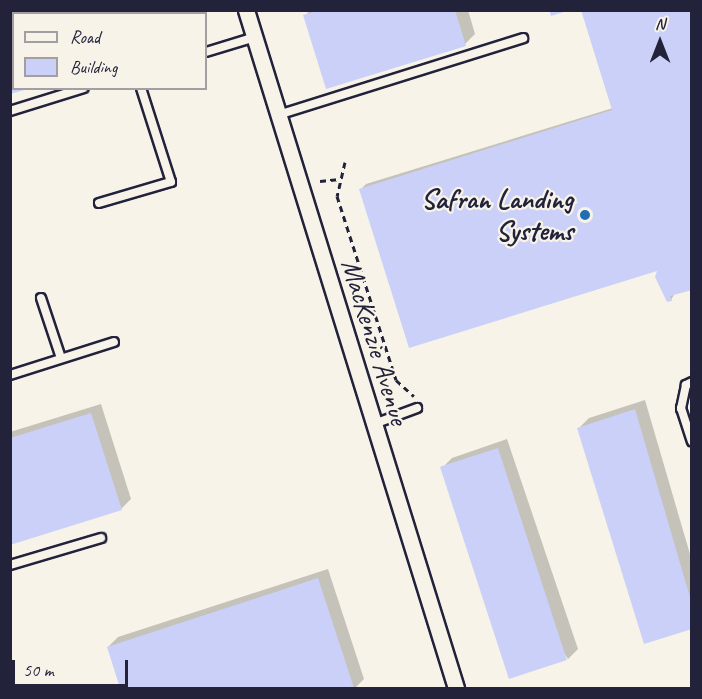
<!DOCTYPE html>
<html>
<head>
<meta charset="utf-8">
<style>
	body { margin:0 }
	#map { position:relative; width:702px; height:699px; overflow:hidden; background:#f7f3e8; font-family:Caveat,sans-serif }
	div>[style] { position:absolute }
	.shadow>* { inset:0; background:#0003 }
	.building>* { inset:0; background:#cbd0f8; transform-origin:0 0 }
	.path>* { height:3px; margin-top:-1.5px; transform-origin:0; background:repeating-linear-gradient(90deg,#22223b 0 6px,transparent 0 10.5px) }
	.roads { filter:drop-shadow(2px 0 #22223b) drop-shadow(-2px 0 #22223b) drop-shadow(0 2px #22223b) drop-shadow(0 -2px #22223b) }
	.lane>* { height:8px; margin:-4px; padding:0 4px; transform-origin:4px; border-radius:4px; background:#f7f3e8 }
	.street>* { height:15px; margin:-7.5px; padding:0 7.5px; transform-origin:7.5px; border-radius:7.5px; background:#f7f3e8 }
	.dots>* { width:16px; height:16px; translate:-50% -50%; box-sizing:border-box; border:3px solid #f7f3e8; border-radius:50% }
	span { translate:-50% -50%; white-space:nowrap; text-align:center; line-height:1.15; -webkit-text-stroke:4.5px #f7f3e8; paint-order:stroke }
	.poi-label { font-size:28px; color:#22223b; font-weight:700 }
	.right { translate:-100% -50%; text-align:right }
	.street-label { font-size:28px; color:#22223b }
	.frame { position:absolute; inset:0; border:12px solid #22223b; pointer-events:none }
	.legend { position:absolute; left:12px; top:12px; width:195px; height:78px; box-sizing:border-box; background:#f7f3e8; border:2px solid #a29fa3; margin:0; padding:8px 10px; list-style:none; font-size:18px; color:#22223b }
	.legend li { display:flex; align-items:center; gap:12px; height:30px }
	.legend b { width:30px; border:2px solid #a29fa3 }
	.north { position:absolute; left:630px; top:12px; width:60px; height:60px; -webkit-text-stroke:4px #f7f3e8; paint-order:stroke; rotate:0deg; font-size:16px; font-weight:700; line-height:24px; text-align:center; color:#22223b }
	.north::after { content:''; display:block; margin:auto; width:21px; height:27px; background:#22223b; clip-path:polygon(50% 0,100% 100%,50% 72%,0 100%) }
	.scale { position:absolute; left:12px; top:660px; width:116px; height:27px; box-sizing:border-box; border:3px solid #22223b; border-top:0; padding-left:8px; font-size:18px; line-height:21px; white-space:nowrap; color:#22223b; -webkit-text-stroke:4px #f7f3e8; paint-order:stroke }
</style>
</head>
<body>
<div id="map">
	<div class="shadow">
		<i style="clip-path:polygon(10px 10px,183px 10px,14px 14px,14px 88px,24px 88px,10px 93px)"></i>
		<i style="clip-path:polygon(310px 10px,468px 10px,475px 34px,465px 44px,305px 16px)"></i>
		<i style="clip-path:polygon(613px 108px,675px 293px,671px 300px,659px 268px,361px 189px,366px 184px)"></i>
		<i style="clip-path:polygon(645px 400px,692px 561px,692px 628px,579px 428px,589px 418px)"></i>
		<i style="clip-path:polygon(101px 404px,131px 499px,121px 509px,10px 544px,10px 432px)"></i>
		<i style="clip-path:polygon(507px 439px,578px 649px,568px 659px,442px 468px,452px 458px)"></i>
		<i style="clip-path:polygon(328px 569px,364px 679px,355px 688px,122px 688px,108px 647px,118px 637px)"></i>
	</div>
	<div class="building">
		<i style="clip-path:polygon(10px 10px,186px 10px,186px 11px,14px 14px,14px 88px,28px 89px,10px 94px)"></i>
		<i style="clip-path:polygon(319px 10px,455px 10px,466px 46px,326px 89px,303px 15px)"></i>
		<i style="clip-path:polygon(549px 10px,567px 10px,567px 11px,551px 16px)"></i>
		<i style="clip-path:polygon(581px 10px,692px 10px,692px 290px,670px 296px,672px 301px,667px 302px,655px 277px,657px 271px,409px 348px,359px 189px,612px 110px)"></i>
		<i style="clip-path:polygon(635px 409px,692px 604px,692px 629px,644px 644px,577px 428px)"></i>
		<i style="clip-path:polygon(91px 413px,122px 510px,10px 545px,10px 438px)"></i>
		<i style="left:498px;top:448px;width:223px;height:61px;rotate:72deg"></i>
		<i style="clip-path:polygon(318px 578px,354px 688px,120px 688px,107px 647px)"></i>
	</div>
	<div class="path">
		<i style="left:345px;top:162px;width:35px;rotate:103deg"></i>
		<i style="left:337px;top:196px;width:193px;rotate:72.2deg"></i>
		<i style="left:396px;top:380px;width:24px;rotate:42deg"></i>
		<i style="left:320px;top:181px;width:20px;rotate:-6deg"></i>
	</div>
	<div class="roads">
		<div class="lane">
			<i style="left:206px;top:52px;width:51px;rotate:-17deg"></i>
			<i style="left:10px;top:111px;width:77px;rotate:-17.3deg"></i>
			<i style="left:278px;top:115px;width:257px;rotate:-17.4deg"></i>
			<i style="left:99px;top:203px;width:75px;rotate:-16.3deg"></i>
			<i style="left:171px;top:182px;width:99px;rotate:-107.7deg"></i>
			<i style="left:41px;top:298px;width:63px;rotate:71.6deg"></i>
			<i style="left:10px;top:375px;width:109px;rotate:-17.6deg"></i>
			<i style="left:692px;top:382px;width:7px;rotate:153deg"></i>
			<i style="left:686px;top:385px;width:24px;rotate:102deg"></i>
			<i style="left:681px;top:408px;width:35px;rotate:72deg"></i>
			<i style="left:374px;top:424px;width:46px;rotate:-20.4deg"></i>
			<i style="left:10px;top:565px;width:95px;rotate:-16.5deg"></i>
		</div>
		<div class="street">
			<i style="left:246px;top:10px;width:710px;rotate:72.79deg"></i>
		</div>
	</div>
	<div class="dots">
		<i style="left:585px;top:215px;background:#1f6fb2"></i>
	</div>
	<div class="poi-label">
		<span class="right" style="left:573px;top:215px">Safran Landing<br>Systems</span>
	</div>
	<div class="street-label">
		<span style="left:375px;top:342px;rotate:73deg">MacKenzie Avenue</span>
	</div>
	<div class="frame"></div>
	<ul class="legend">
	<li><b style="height:8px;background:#f7f3e8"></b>Road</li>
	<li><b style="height:16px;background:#cbd0f8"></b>Building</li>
	</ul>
	<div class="north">N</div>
	<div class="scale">50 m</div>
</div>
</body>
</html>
